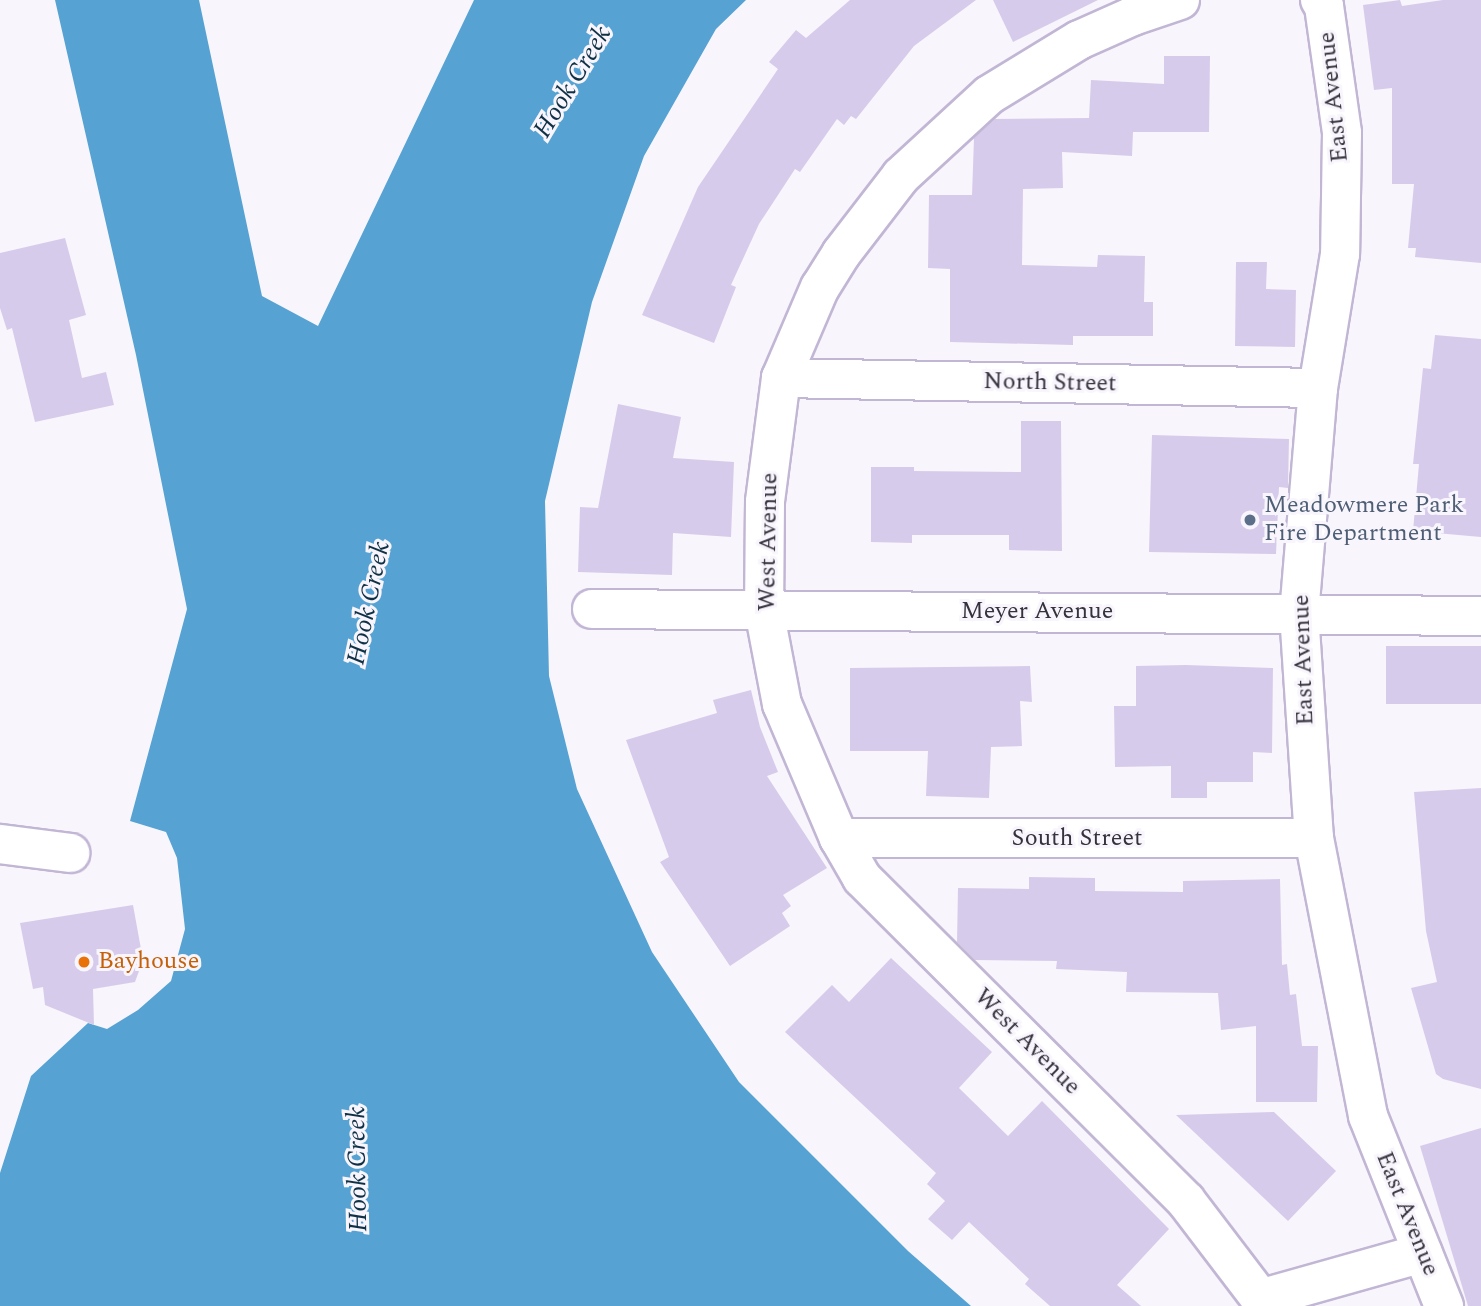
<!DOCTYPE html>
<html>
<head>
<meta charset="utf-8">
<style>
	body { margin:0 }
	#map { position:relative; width:1481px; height:1306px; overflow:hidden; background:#f8f5fc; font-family:Spectral,serif }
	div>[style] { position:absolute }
	.water>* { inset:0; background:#56a3d3 }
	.building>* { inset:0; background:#d7cbeb; transform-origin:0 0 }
	.roads { filter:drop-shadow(2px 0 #c2b6d5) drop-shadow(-2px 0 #c2b6d5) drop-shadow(0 2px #c2b6d5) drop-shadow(0 -2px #c2b6d5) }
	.minor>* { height:38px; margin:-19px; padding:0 19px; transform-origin:19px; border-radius:19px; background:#fff }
	.dots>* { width:19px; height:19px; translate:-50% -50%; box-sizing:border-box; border:4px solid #f8f5fc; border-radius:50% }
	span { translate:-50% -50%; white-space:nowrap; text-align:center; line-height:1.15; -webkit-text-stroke:6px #f8f5fc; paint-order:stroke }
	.street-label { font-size:24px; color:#35313d }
	.service-label { font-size:24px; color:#4e5e75 }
	.left { translate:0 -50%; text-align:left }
	.food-label { font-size:24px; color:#c56008 }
	.water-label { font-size:26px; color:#0e3145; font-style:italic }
</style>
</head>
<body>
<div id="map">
	<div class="water">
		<i style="clip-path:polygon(55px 0,199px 0,262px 296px,318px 326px,474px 0,746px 0,716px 29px,644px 156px,592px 302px,545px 501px,549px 676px,577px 789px,652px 952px,739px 1082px,908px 1251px,971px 1306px,0 1306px,0 1173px,31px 1076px,88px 1023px,107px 1029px,138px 1010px,171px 981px,185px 929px,177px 858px,166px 832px,130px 821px,187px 609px,136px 355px)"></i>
	</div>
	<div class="building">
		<i style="clip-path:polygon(850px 0,976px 0,914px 46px,856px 119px,851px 116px,844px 125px,837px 119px,800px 172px,795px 169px,759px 224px,731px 285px,736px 287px,714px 343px,642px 315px,698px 187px,778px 69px,769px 62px,796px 30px,806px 38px)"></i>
		<i style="clip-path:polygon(993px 0,1098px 0,1013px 42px)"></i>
		<i style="clip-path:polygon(1400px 0,1402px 6px,1443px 0,1481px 0,1481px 263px,1415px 257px,1416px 248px,1408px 248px,1414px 184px,1392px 184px,1392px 88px,1374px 90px,1363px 5px)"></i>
		<i style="clip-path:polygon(1164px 56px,1210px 56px,1209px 132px,1133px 132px,1132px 156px,1062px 152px,1063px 188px,1023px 189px,1022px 265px,1097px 267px,1098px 255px,1145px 256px,1144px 302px,1153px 302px,1153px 336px,1073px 336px,1073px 345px,950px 342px,950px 269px,928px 268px,929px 195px,972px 195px,974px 138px,995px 119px,1089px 118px,1091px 80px,1164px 84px)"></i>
		<i style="clip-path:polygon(65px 238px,86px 315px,69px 320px,82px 378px,106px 372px,114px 405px,35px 422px,12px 328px,7px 330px,0 308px,0 253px)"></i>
		<i style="clip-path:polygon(1236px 262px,1267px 262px,1266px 289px,1296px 290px,1295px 347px,1235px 346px)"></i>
		<i style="clip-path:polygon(1435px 335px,1481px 339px,1481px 537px,1413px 531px,1419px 464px,1413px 464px,1423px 368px,1431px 369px)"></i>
		<i style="clip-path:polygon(618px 404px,681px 417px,673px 458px,734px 462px,731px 537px,673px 533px,672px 575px,578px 572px,580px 507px,598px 508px)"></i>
		<i style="clip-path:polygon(1021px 421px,1061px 421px,1062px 551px,1009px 550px,1009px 535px,912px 535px,912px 543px,871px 542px,871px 467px,914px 467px,914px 471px,1021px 472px)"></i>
		<i style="clip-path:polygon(1152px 435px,1289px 439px,1288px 488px,1279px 487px,1276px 554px,1149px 552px)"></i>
		<i style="left:1481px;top:646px;width:58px;height:95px;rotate:90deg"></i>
		<i style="clip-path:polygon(1186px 665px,1273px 668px,1272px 753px,1253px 752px,1253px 782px,1207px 782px,1207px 798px,1171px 798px,1171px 766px,1115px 767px,1114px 706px,1136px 706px,1136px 666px)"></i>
		<i style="clip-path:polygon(1030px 666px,1032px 702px,1020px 701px,1022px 746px,991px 747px,989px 798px,926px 796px,928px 751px,850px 751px,850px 668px)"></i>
		<i style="clip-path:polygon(751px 690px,760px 727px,778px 772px,767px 776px,827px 868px,783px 895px,791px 906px,782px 913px,790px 926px,730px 966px,660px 862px,669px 857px,626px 740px,717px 713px,713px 700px)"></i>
		<i style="clip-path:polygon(1481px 788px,1481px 1089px,1443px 1079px,1436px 1074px,1411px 988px,1437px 982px,1426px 931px,1414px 792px)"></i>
		<i style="clip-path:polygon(1029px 877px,1095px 878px,1095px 891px,1183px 892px,1183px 881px,1280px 879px,1282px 965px,1287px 964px,1290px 995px,1296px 994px,1302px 1046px,1318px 1046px,1317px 1102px,1256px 1102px,1256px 1026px,1221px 1030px,1218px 993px,1126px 992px,1127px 972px,1056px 969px,1057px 961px,975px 960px,957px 942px,958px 888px,1029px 889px)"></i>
		<i style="clip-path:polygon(133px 905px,143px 960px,135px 982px,93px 989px,94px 1025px,45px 1005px,43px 987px,33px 989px,20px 923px)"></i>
		<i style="clip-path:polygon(891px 958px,992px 1052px,959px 1088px,1008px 1136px,1042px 1101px,1169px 1229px,1117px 1285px,1141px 1306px,1050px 1306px,1025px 1284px,1029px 1279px,969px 1222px,952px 1240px,928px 1219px,945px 1201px,927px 1184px,936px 1173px,785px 1032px,832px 985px,849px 1002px)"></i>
		<i style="clip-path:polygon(1274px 1112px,1336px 1171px,1288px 1221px,1176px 1115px)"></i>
		<i style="clip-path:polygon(1481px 1128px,1481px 1306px,1468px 1306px,1420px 1146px)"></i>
	</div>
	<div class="roads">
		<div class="minor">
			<i style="left:1180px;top:0;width:50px;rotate:161.2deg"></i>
			<i style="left:1133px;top:16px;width:59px;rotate:156deg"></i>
			<i style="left:1079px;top:40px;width:105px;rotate:148.6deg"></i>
			<i style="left:989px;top:95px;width:120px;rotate:137.4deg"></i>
			<i style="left:901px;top:176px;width:98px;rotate:127.6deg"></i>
			<i style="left:841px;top:254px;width:39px;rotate:122deg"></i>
			<i style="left:820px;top:287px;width:99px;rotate:113.2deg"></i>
			<i style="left:781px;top:378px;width:125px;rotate:97.4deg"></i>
			<i style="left:765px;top:502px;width:108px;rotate:90.5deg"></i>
			<i style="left:764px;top:610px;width:96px;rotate:79.2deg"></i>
			<i style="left:782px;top:704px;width:146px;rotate:67deg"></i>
			<i style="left:839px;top:838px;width:46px;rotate:60.1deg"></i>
			<i style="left:862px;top:878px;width:457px;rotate:44.9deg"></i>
			<i style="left:1186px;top:1201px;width:132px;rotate:52.7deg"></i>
			<i style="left:1320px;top:0;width:7px;rotate:56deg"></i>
			<i style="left:1324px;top:6px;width:128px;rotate:81.9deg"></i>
			<i style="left:1342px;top:133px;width:121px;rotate:90.9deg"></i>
			<i style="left:1340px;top:254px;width:136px;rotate:99.3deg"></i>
			<i style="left:1318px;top:388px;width:226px;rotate:94.8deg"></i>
			<i style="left:1299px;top:613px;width:225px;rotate:86.2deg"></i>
			<i style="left:1314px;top:838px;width:283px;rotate:79deg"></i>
			<i style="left:1368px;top:1116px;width:205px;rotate:68.2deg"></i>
			<i style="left:781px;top:378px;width:537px;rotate:1.07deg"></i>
			<i style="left:592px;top:609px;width:889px;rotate:0.45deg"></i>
			<i style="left:839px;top:838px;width:475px"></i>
			<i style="left:0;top:844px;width:71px;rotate:7.3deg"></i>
			<i style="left:1263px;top:1298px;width:166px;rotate:-15.7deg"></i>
		</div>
	</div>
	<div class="dots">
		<i style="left:1250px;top:520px;background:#5c6f8a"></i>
		<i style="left:84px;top:962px;background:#e8710a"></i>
	</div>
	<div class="street-label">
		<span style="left:1334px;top:97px;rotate:-96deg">East Avenue</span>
		<span style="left:1050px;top:383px;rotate:1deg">North Street</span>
		<span style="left:769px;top:542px;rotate:-89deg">West Avenue</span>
		<span style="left:1037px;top:612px">Meyer Avenue</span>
		<span style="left:1304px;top:660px;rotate:-92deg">East Avenue</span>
		<span style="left:1077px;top:839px">South Street</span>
		<span style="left:1027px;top:1042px;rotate:45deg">West Avenue</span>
		<span style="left:1407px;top:1214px;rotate:68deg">East Avenue</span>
	</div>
	<div class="service-label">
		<span class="left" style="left:1264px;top:520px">Meadowmere Park<br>Fire Department</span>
	</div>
	<div class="food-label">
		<span class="left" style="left:98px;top:962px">Bayhouse</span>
	</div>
	<div class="water-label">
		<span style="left:573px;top:82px;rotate:-59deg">Hook Creek</span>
		<span style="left:369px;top:603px;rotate:-78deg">Hook Creek</span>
		<span style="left:358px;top:1169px;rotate:-91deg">Hook Creek</span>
	</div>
</div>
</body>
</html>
